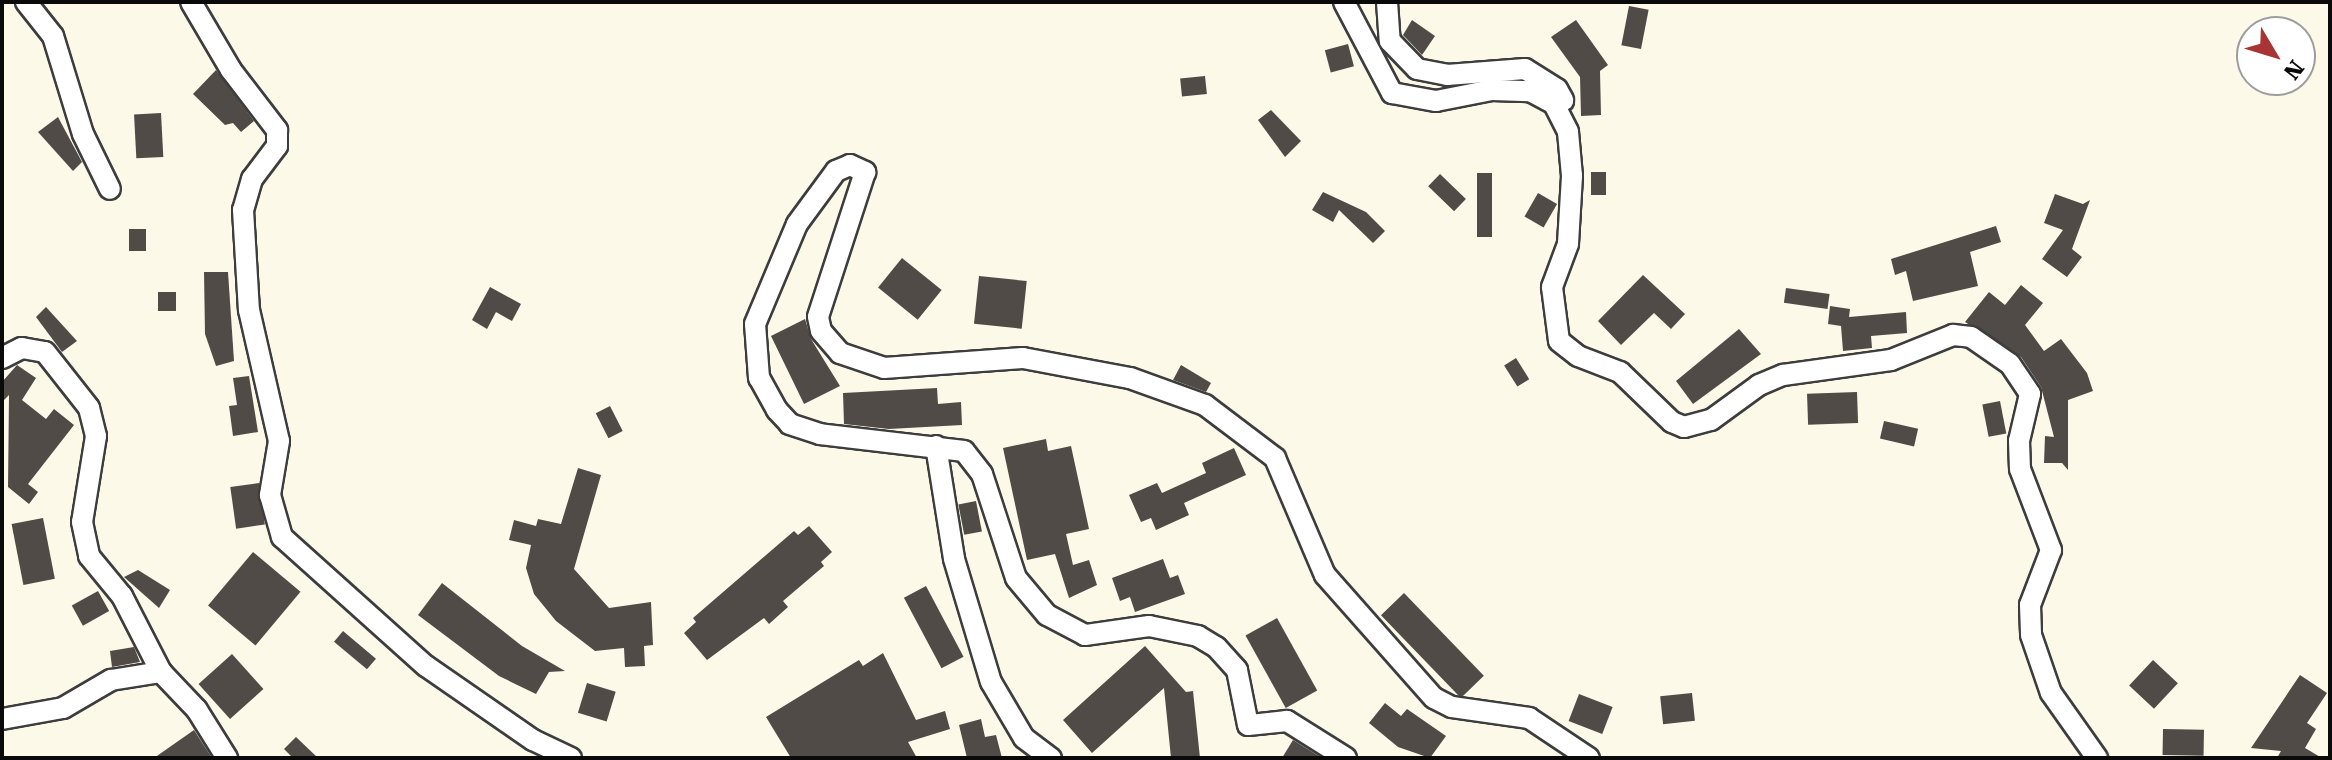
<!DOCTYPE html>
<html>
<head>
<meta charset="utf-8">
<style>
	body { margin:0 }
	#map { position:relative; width:2332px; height:760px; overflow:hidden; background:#fcf9e9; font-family:"Roboto Serif",serif }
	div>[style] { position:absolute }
	.building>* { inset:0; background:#514b47; transform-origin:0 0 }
	.roads { filter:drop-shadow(2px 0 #3d3d3d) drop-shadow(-2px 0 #3d3d3d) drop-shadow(0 2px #3d3d3d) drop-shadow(0 -2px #3d3d3d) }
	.minor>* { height:20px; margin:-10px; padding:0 10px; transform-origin:10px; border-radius:10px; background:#fff }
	span { translate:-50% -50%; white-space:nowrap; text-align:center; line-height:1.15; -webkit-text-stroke:8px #fff; paint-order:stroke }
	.frame { position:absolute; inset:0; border:4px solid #0a0a0a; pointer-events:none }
	.north { position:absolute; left:2236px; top:16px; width:80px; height:80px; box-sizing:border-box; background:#fff; border:2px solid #9d9d9d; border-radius:50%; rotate:128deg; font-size:22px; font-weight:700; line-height:32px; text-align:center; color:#0a0a0a }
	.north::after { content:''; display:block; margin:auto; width:28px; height:36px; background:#a83434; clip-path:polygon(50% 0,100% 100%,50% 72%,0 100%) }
</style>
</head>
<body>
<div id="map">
	<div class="building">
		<i style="left:1629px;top:6px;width:20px;height:40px;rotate:11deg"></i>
		<i style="clip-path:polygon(1412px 20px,1435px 36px,1422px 55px,1403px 35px)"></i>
		<i style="clip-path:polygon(1576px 20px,1608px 65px,1600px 71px,1601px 115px,1581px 116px,1580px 77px,1551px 37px)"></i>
		<i style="left:1348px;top:44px;width:23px;height:24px;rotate:75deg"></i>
		<i style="clip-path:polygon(216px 70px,254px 121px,241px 132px,233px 123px,225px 125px,193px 94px)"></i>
		<i style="left:1205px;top:76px;width:18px;height:25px;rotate:84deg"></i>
		<i style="clip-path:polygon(1271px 110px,1301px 141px,1285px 157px,1258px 120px)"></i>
		<i style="left:161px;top:113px;width:44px;height:27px;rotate:87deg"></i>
		<i style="clip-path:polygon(58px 117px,82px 162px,73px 171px,38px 132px)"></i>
		<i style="left:1591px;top:172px;width:15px;height:23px"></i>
		<i style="left:1477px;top:173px;width:15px;height:64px"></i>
		<i style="left:1440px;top:174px;width:36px;height:17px;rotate:44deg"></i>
		<i style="clip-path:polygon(1323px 192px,1366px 212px,1385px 231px,1373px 243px,1339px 210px,1333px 222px,1312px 210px)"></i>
		<i style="left:1538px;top:193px;width:22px;height:27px;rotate:30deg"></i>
		<i style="clip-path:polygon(2055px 194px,2083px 204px,2090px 200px,2072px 249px,2082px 257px,2067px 277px,2042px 259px,2063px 230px,2044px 223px)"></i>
		<i style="clip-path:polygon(1996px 226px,2001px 242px,1970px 252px,1978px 286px,1913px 301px,1906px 271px,1895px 275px,1891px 259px)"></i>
		<i style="left:129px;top:229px;width:17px;height:22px"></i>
		<i style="left:902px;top:258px;width:51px;height:38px;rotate:39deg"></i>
		<i style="clip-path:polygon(204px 272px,228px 272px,234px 361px,216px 366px,205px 334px)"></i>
		<i style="clip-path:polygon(1643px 275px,1685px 314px,1671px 329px,1654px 313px,1621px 345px,1598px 321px)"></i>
		<i style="left:979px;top:276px;width:48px;height:48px;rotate:6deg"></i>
		<i style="clip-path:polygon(2021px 285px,2043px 303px,2025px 325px,2044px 351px,2061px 339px,2087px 373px,2093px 391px,2068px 400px,2068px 470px,2062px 463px,2044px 463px,2045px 436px,2054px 437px,2041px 387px,2021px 357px,1965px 322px,1989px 292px,2005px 305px)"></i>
		<i style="clip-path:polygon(490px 287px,521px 304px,512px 321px,496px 312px,487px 329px,472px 320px)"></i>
		<i style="left:1786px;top:288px;width:44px;height:15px;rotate:8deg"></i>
		<i style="left:158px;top:292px;width:18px;height:19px"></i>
		<i style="clip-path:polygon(1830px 306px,1850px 309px,1849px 317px,1906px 312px,1907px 333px,1871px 336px,1872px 348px,1843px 351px,1841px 326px,1828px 324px)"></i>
		<i style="clip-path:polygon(46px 307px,77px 341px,62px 352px,36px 317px)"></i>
		<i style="clip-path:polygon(805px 319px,811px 339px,840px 386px,804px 404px,771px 336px)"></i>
		<i style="clip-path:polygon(1739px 329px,1761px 354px,1693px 404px,1676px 381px)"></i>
		<i style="left:1516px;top:358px;width:25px;height:14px;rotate:58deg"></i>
		<i style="clip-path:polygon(17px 365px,36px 378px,22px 400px,46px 419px,54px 409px,74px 425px,28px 484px,38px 492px,29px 504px,8px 487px,9px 395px,2px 402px,2px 382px)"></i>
		<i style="clip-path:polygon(1181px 365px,1211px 383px,1206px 392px,1173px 380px)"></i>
		<i style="clip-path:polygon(249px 376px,258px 432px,233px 436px,229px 406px,237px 405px,233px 378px)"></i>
		<i style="clip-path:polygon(937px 388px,938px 404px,961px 402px,962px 425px,889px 429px,844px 424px,843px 393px)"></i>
		<i style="left:1857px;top:392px;width:31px;height:50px;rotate:88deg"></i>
		<i style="left:2000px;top:401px;width:33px;height:18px;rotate:79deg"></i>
		<i style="left:610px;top:406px;width:28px;height:16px;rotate:63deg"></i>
		<i style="left:1884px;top:421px;width:35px;height:18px;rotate:13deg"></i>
		<i style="clip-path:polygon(1046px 439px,1048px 451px,1071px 446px,1089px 529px,1066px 534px,1073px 565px,1089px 560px,1097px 585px,1069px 598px,1055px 554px,1027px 560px,1003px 448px)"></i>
		<i style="clip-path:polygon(1234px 448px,1246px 475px,1184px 503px,1189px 515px,1156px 530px,1151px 518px,1141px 522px,1129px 495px,1157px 483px,1162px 493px,1206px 473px,1202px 463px)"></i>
		<i style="clip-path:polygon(578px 468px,601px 475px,574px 569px,609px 608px,651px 602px,653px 645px,644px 646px,645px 666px,625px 667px,624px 648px,595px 651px,556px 621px,534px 594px,526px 568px,531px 545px,509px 540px,514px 520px,536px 526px,538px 519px,561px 524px)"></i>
		<i style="left:259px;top:483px;width:42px;height:29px;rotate:82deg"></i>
		<i style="left:976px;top:501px;width:31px;height:18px;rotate:79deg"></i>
		<i style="left:43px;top:518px;width:62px;height:32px;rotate:79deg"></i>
		<i style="clip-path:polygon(809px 526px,832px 552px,821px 562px,824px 566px,783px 601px,788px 607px,769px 624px,764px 618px,707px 660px,684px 633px,696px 622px,693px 618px,794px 531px,798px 535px)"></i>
		<i style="left:253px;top:552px;width:62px;height:70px;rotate:40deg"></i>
		<i style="clip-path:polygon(1163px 559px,1170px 578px,1178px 575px,1185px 594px,1135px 612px,1130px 597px,1120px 601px,1112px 578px)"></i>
		<i style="clip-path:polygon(138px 570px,170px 590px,159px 608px,124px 577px)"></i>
		<i style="clip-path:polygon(442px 583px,522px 646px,565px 671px,549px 672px,536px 694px,499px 676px,418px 615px)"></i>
		<i style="left:926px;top:586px;width:80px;height:25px;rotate:62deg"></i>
		<i style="left:98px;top:591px;width:23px;height:30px;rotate:61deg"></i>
		<i style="left:1404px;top:593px;width:115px;height:32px;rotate:46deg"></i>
		<i style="left:1277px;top:618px;width:83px;height:36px;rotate:61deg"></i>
		<i style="left:343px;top:631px;width:43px;height:14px;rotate:40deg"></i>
		<i style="clip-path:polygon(1145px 646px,1186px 692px,1193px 691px,1200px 758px,1171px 758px,1164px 688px,1092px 753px,1063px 720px)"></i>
		<i style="clip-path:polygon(134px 647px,140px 662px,112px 667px,110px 651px)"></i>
		<i style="clip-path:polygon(883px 653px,916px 720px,945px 711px,950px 729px,908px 742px,917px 758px,791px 758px,766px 717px,859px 660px,863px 666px)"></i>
		<i style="left:232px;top:654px;width:47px;height:45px;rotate:48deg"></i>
		<i style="left:2153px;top:660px;width:34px;height:35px;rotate:43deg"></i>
		<i style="clip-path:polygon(2300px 675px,2327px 693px,2307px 723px,2316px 729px,2305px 748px,2322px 758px,2277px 758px,2281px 751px,2251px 748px)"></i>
		<i style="left:587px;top:683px;width:30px;height:31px;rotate:17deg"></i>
		<i style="left:1692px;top:693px;width:28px;height:32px;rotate:84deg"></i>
		<i style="left:1579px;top:694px;width:36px;height:29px;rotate:21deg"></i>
		<i style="clip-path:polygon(1385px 703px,1401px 716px,1407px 709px,1446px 736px,1430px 758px,1398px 747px,1369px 723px)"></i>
		<i style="clip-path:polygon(981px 719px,985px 737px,996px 735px,1002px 758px,967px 758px,959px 725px)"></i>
		<i style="left:2163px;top:729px;width:41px;height:26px;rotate:1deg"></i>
		<i style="clip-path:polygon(194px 730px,212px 758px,154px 758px)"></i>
		<i style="clip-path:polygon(296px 737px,318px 758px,293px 758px,284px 749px)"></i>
		<i style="clip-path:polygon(1293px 740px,1322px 758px,1282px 758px)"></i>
	</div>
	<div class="roads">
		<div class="minor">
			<i style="left:26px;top:2px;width:43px;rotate:51.5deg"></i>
			<i style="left:53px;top:36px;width:102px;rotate:73deg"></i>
			<i style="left:83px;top:134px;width:61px;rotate:63.9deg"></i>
			<i style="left:191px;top:2px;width:79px;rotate:59.5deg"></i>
			<i style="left:231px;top:70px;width:76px;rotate:52.5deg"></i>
			<i style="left:277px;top:130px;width:16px;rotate:90deg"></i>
			<i style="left:277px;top:146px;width:41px;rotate:127.1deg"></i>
			<i style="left:252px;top:179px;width:32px;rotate:106deg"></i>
			<i style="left:243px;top:210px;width:100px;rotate:86.6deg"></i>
			<i style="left:249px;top:310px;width:134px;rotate:77.1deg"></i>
			<i style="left:279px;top:441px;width:55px;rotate:99.5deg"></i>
			<i style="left:270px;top:495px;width:44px;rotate:74.1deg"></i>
			<i style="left:282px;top:537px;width:193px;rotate:41.9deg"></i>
			<i style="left:426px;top:666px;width:130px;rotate:34.7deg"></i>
			<i style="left:533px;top:740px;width:42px;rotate:25.3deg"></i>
			<i style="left:1344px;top:2px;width:103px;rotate:62.2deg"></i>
			<i style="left:1392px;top:93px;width:45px;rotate:10.3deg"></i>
			<i style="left:1436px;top:101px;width:57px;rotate:-11.1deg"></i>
			<i style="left:1492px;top:90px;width:38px;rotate:2deg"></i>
			<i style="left:1530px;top:91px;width:27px;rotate:28deg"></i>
			<i style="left:1554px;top:104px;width:31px;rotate:63deg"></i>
			<i style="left:1568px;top:132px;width:44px;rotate:84.8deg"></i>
			<i style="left:1572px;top:176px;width:68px;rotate:93.4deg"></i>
			<i style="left:1568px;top:244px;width:46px;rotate:110.4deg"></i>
			<i style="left:1552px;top:287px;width:54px;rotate:82.6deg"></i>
			<i style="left:1559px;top:341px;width:24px;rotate:38deg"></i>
			<i style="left:1578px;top:356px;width:45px;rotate:20.9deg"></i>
			<i style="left:1620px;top:372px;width:72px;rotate:43.9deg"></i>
			<i style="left:1672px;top:422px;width:13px;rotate:23deg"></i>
			<i style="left:1684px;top:427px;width:28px;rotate:-15deg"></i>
			<i style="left:1711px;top:420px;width:59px;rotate:-36.1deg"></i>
			<i style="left:1759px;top:385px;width:26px;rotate:-23deg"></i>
			<i style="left:1783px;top:375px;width:109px;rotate:-7.9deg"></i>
			<i style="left:1891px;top:360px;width:67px;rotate:-22deg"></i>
			<i style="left:1953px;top:335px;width:18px;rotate:6deg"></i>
			<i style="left:1971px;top:337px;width:47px;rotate:34.7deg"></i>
			<i style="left:2010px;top:364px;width:36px;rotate:56deg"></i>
			<i style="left:2030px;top:394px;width:48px;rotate:103.2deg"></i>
			<i style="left:2019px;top:441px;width:28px;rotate:88deg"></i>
			<i style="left:2020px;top:469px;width:87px;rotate:69.1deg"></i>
			<i style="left:2051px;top:550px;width:59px;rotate:110.9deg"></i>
			<i style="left:2030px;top:605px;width:30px;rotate:88deg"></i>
			<i style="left:2031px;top:635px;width:61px;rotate:71deg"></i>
			<i style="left:2051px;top:693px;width:80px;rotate:54.7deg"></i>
			<i style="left:1387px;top:2px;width:39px;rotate:86deg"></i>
			<i style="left:1390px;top:41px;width:39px;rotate:46deg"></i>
			<i style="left:1417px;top:69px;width:31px;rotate:11deg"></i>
			<i style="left:1447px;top:75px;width:78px;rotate:-4.4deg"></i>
			<i style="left:1525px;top:69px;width:38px;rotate:32deg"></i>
			<i style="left:1557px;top:89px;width:13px;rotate:61deg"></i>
			<i style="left:2px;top:358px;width:22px;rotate:-27deg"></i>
			<i style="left:22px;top:348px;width:23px;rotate:10deg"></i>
			<i style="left:45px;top:352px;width:71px;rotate:51.8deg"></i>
			<i style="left:89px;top:408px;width:29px;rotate:76deg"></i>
			<i style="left:96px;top:436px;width:87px;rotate:99.2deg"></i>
			<i style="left:82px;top:522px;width:35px;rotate:78deg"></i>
			<i style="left:89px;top:556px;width:52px;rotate:50.5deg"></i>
			<i style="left:122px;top:596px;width:85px;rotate:62.8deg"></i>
			<i style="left:161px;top:672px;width:52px;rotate:46.5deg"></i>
			<i style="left:197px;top:710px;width:57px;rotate:58deg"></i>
			<i style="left:936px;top:446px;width:114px;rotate:80.9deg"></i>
			<i style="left:954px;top:559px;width:128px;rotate:73.3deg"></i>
			<i style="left:991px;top:682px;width:65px;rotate:59.5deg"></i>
			<i style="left:1024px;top:738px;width:34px;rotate:37deg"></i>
			<i style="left:2px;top:719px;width:62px;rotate:-10.2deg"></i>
			<i style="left:63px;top:708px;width:56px;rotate:-30.3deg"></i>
			<i style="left:111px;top:680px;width:51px;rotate:-9.1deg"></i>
			<i style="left:1346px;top:758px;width:70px;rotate:-147.9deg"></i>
			<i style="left:1287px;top:721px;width:39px;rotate:174deg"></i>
			<i style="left:1248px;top:725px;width:56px;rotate:-101.3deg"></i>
			<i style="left:1237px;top:670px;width:31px;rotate:-132deg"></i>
			<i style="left:1216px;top:647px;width:21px;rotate:-149deg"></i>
			<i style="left:1198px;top:636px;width:50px;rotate:-168.5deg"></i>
			<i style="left:1149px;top:626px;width:65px;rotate:172deg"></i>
			<i style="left:1085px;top:635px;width:43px;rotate:-152.2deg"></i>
			<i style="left:1047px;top:615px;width:48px;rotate:-130deg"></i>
			<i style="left:1016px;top:578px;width:109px;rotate:-108.1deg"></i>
			<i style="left:982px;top:474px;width:29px;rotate:-128deg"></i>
			<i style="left:964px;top:451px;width:145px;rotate:-173.3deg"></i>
			<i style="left:820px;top:434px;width:32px;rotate:-162deg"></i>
			<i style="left:790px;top:424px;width:19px;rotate:-133deg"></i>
			<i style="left:777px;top:410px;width:37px;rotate:-119deg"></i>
			<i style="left:759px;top:378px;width:54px;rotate:-94.2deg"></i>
			<i style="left:755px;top:324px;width:108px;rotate:-67.2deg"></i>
			<i style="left:797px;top:224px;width:66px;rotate:-53.7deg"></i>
			<i style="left:836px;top:171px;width:15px;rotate:-23deg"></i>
			<i style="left:850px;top:165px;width:17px;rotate:25deg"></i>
			<i style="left:865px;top:172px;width:152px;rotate:108deg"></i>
			<i style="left:818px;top:317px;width:14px;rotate:78deg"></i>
			<i style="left:821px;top:331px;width:29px;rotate:49deg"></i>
			<i style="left:840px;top:353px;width:46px;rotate:18.8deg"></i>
			<i style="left:884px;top:368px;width:139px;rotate:-4.1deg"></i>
			<i style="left:1023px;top:358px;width:109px;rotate:10.6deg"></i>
			<i style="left:1130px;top:378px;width:80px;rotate:19.8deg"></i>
			<i style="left:1205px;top:405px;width:88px;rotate:37.1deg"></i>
			<i style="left:1275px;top:458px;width:127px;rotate:66.9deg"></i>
			<i style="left:1325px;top:575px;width:164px;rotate:48.5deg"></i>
			<i style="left:1434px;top:698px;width:20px;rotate:27deg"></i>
			<i style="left:1452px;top:707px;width:78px;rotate:8.1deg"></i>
			<i style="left:1529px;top:718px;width:72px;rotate:33.7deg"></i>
		</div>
	</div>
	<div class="frame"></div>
	<div class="north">N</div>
</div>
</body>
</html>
